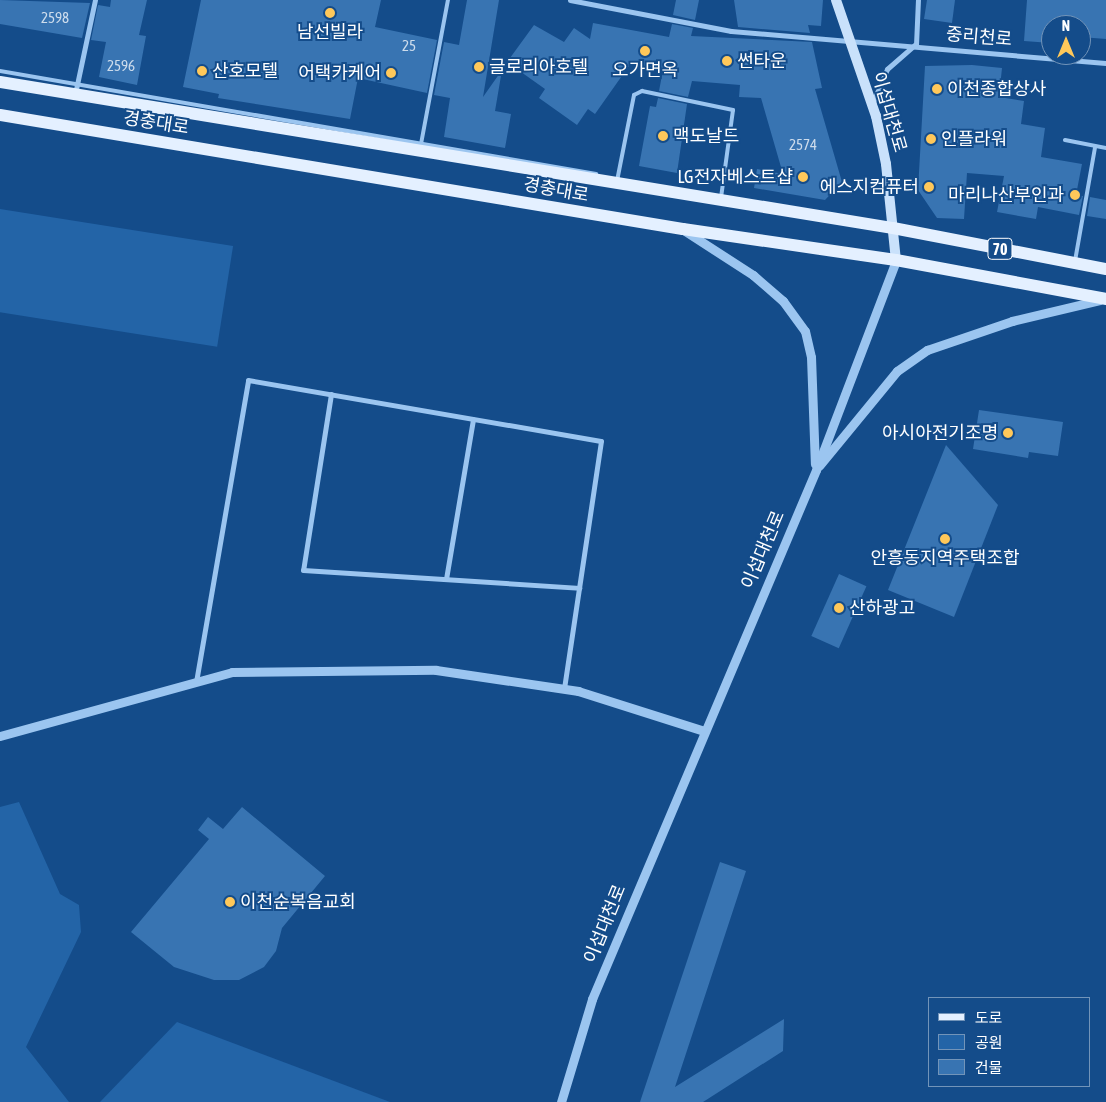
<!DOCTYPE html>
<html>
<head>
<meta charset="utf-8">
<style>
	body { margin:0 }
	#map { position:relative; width:1106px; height:1102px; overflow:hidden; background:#144c8a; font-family:"Asap Condensed","Noto Sans KR",sans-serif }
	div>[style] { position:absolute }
	.green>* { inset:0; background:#2364a7; transform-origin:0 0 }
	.building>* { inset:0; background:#3874b2; transform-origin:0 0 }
	.service>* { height:4px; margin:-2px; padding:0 2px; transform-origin:2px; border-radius:2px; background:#9bc5f0 }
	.minor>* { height:5px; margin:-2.5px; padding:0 2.5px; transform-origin:2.5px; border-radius:2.5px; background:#9bc5f0 }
	.tertiary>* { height:9px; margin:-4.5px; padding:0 4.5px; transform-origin:4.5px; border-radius:4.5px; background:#9bc5f0 }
	.secondary>* { height:10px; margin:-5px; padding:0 5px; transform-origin:5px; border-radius:5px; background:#c9e1fb }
	.primary>* { height:12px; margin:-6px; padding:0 6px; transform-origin:6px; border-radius:6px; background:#e4f0ff }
	.dots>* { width:14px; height:14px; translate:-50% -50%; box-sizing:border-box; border:2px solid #144c8a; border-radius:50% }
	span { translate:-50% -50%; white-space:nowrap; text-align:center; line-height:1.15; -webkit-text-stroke:4px #144c8a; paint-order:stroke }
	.number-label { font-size:15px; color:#cddcec }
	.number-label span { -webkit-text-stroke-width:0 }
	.shield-label span { padding:1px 4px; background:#144c8a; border:1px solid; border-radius:4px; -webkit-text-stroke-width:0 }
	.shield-label { font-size:16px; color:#fff; font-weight:700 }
	.poi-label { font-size:18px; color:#fff }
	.left { translate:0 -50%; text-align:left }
	.right { translate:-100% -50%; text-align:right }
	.street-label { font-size:18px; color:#fff }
	.legend { position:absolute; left:928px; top:997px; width:162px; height:90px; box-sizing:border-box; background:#144c8a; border:1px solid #7294b9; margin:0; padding:6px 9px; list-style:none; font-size:15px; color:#fff }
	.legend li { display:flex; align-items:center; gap:10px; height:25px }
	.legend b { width:25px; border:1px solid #7294b9 }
	.north { position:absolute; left:1041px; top:15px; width:50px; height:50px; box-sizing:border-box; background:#144c8a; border:1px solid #7294b9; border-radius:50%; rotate:0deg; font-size:14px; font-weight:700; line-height:20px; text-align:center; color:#fff }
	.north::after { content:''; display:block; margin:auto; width:18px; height:22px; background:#ffc85a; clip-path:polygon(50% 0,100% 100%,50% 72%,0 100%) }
</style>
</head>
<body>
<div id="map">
	<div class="green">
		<i style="left:0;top:209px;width:236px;height:102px;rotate:9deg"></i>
		<i style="clip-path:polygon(19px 802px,60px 894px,79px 905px,81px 932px,26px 1047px,69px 1102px,0 1102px,0 807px)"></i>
		<i style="clip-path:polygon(177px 1022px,390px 1102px,100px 1102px)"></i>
	</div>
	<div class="building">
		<i style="clip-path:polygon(0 0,90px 3px,82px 38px,0 24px)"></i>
		<i style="clip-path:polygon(111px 0,147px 0,139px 35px,146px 36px,137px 85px,99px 77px,106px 42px,91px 40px,98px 5px,110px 7px)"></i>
		<i style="clip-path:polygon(201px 0,381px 0,375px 27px,437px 40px,427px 93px,358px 78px,350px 119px,218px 98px,219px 94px,183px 87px)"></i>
		<i style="clip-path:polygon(467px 0,499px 0,483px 97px,502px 70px,495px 111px,511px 114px,505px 148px,444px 137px,450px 98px,434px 95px,444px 42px,459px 45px)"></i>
		<i style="clip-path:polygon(676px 0,699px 0,695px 20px,673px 15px)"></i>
		<i style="clip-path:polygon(734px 0,823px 0,821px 26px,808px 25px,810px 33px,738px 27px)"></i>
		<i style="clip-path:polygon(927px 0,955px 0,952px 23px,924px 19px)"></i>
		<i style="clip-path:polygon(1027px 0,1106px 0,1106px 39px,1081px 37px,1081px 25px,1051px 25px,1051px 43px,1024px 41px)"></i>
		<i style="clip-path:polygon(593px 23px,669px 37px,672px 24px,693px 28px,691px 36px,812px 42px,822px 88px,815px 89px,842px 182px,825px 200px,754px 188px,757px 169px,783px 174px,761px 98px,739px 97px,740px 85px,692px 81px,688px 97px,659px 91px,663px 70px,631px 63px,595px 114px,588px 109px,577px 125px,539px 98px,545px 89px,507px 62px,534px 25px,564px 42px,574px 28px,590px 39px)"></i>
		<i style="clip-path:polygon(972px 65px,1002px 68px,999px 97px,1024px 101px,1021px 124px,1045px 128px,1041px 157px,1082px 164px,1076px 195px,1083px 196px,1079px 215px,1038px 207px,1036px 219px,997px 212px,1004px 176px,967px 173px,964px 219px,937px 218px,918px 190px,925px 66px)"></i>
		<i style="clip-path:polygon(658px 98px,687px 104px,677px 173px,639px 166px,650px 106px,656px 107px)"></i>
		<i style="clip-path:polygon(1090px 197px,1106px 200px,1106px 219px,1087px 216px)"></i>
		<i style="clip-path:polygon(979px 410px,1063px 422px,1058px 456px,1029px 452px,1028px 458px,973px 449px)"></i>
		<i style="clip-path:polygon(946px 445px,998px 505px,954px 617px,888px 590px)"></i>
		<i style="left:839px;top:574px;width:30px;height:68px;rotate:24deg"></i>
		<i style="clip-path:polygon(242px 807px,325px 876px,282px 928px,276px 951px,264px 967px,239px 980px,214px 980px,174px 967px,131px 932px,209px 839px,198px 830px,208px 817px,223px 829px)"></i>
		<i style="clip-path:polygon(720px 862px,746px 871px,675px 1087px,784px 1019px,783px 1051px,703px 1102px,640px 1102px)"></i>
	</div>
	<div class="service">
		<i style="left:0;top:71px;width:605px;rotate:9.8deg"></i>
		<i style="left:1065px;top:140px;width:42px;rotate:11deg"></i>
		<i style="left:421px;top:144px;width:147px;rotate:-79.4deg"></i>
		<i style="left:617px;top:181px;width:88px;rotate:-78.8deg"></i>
		<i style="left:634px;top:95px;width:9px;rotate:-27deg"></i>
		<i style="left:642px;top:91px;width:93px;rotate:11.8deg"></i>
		<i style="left:733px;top:110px;width:89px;rotate:97.8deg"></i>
		<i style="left:1075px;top:261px;width:116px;rotate:-80deg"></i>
	</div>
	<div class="minor">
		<i style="left:570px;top:0;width:164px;rotate:10.9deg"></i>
		<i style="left:731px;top:31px;width:376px;rotate:4.9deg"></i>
		<i style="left:916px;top:45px;width:45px;rotate:-87.5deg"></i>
		<i style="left:75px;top:94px;width:96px;rotate:-78deg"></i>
		<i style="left:873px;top:102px;width:36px;rotate:-67deg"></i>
		<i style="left:887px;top:69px;width:37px;rotate:-41deg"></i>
		<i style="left:331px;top:394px;width:178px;rotate:99deg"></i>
		<i style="left:303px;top:570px;width:277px;rotate:3.7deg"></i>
		<i style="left:446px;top:579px;width:162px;rotate:-80.4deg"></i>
		<i style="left:196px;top:682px;width:306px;rotate:-80.2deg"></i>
		<i style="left:248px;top:380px;width:358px;rotate:9.8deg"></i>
		<i style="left:601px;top:441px;width:251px;rotate:98.5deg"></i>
	</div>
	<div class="tertiary">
		<i style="left:685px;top:231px;width:81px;rotate:32.9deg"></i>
		<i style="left:753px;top:275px;width:40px;rotate:41deg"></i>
		<i style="left:783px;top:301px;width:37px;rotate:54deg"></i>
		<i style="left:805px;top:331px;width:27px;rotate:77deg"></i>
		<i style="left:811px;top:357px;width:107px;rotate:87.9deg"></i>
		<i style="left:819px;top:466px;width:123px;rotate:-50.6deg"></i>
		<i style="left:897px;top:371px;width:37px;rotate:-35deg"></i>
		<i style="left:927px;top:350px;width:90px;rotate:-18.8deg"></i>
		<i style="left:1012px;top:321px;width:90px;rotate:-13.4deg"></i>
		<i style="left:0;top:736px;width:241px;rotate:-15.4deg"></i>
		<i style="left:232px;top:672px;width:204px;rotate:-0.6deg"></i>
		<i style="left:436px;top:670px;width:144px;rotate:8.4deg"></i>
		<i style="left:578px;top:691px;width:132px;rotate:17.6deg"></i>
		<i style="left:561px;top:1102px;width:108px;rotate:-73.2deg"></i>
		<i style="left:592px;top:999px;width:574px;rotate:-67.05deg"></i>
		<i style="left:816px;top:470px;width:225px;rotate:-69.1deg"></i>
	</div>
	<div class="secondary">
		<i style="left:836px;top:0;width:123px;rotate:71deg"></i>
		<i style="left:876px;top:116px;width:49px;rotate:78.2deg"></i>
		<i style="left:886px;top:164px;width:97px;rotate:84.1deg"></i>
	</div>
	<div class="primary">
		<i style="left:0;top:82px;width:905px;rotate:9.29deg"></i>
		<i style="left:893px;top:228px;width:217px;rotate:10.9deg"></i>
		<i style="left:0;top:115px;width:692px;rotate:9.48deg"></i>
		<i style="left:683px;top:229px;width:215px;rotate:8.3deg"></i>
		<i style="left:896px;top:260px;width:214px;rotate:10.5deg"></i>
	</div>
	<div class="dots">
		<i style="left:330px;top:13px;background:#ffc85a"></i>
		<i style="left:645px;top:51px;background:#ffc85a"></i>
		<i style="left:727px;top:61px;background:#ffc85a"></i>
		<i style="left:479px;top:67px;background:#ffc85a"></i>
		<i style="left:202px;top:71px;background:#ffc85a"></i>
		<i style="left:391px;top:73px;background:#ffc85a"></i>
		<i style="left:937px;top:89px;background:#ffc85a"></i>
		<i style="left:663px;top:136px;background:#ffc85a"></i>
		<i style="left:931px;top:139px;background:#ffc85a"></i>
		<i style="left:803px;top:177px;background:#ffc85a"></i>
		<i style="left:929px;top:187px;background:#ffc85a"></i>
		<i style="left:1075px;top:195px;background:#ffc85a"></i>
		<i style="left:1008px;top:433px;background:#ffc85a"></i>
		<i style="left:945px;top:539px;background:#ffc85a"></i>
		<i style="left:839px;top:608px;background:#ffc85a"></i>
		<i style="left:230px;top:902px;background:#ffc85a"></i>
	</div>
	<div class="number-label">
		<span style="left:55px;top:18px">2598</span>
		<span style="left:409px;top:46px">25</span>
		<span style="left:121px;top:66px">2596</span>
		<span style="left:803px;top:145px">2574</span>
	</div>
	<div class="shield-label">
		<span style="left:1000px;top:249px">70</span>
	</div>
	<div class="poi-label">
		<span style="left:330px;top:32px">남선빌라</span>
		<span class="left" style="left:737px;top:61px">썬타운</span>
		<span class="left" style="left:489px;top:67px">글로리아호텔</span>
		<span style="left:645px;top:70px">오가면옥</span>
		<span class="left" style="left:212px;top:71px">산호모텔</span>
		<span class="right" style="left:381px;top:73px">어택카케어</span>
		<span class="left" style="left:947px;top:89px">이천종합상사</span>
		<span class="left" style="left:673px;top:136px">맥도날드</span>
		<span class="left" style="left:941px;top:139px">인플라워</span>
		<span class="right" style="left:793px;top:177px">LG전자베스트샵</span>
		<span class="right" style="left:919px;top:187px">에스지컴퓨터</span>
		<span class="right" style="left:1064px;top:195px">마리나산부인과</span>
		<span class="right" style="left:998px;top:433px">아시아전기조명</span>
		<span style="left:945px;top:558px">안흥동지역주택조합</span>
		<span class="left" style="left:849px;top:608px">산하광고</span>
		<span class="left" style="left:240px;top:902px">이천순복음교회</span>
	</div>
	<div class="street-label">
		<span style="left:979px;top:37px;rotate:5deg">중리천로</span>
		<span style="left:889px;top:112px;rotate:74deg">이섭대천로</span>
		<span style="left:156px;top:123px;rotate:9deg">경충대로</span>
		<span style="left:556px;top:190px;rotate:10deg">경충대로</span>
		<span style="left:763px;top:550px;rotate:-67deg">이섭대천로</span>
		<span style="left:605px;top:924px;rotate:-68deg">이섭대천로</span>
	</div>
	<ul class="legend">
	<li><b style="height:6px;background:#e4f0ff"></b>도로</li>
	<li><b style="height:14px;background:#2364a7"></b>공원</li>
	<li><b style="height:14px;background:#3874b2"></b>건물</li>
	</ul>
	<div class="north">N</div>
</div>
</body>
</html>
